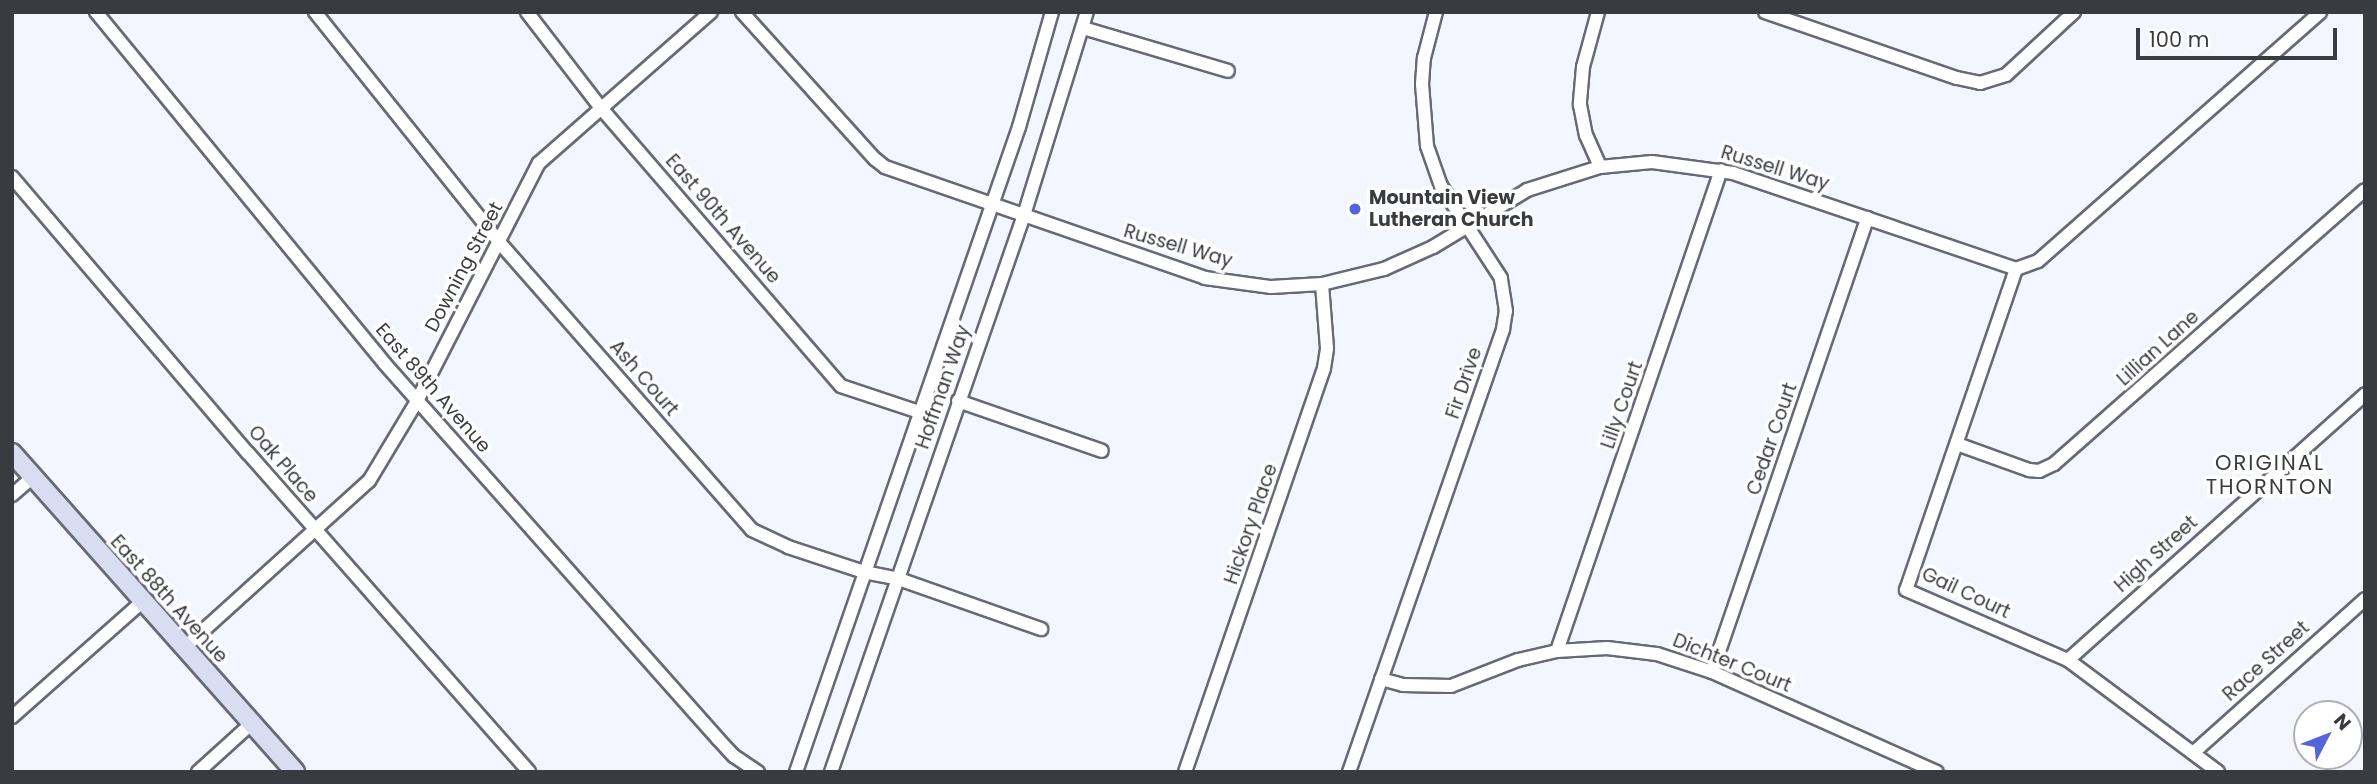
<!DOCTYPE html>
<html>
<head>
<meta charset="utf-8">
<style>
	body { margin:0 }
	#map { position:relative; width:2377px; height:784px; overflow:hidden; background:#f3f6fe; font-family:Poppins,sans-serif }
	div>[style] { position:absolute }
	.roads { filter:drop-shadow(2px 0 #676a75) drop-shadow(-2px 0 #676a75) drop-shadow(0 2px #676a75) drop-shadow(0 -2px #676a75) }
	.minor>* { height:12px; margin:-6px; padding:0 6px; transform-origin:6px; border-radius:6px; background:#fff }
	.secondary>* { height:18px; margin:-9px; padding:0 9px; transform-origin:9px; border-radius:9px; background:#d9ddf1 }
	.dots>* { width:19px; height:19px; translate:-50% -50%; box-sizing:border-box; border:4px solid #fff; border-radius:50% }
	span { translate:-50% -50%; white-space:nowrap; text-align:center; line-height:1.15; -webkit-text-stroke:7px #fff; paint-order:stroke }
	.street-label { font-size:19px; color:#3a3b40 }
	.poi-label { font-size:19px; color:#3a3b40; font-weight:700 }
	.left { translate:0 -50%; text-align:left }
	.neighbourhood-label { font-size:21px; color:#3a3b40; letter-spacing:2px }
	.frame { position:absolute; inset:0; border:14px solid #3a3b40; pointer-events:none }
	.north { position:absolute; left:2293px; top:700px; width:70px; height:70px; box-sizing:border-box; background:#fff; border:2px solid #b0b1b3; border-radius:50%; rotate:48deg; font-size:19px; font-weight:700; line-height:28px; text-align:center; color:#3a3b40 }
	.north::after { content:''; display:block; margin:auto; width:24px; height:32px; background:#5464db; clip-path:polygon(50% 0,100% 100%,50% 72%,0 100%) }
	.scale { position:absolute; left:2136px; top:28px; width:201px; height:32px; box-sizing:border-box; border:4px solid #3a3b40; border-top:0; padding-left:9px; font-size:21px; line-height:24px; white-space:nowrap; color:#3a3b40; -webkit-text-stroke:5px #fff; paint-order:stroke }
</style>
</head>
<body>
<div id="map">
	<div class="roads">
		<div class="minor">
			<i style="left:96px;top:12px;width:455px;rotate:50.6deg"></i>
			<i style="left:385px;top:364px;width:502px;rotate:48.39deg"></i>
			<i style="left:718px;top:739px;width:23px;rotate:47deg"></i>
			<i style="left:734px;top:756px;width:29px;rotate:34deg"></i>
			<i style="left:315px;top:12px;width:295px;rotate:51.3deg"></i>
			<i style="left:499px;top:242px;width:383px;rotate:48.7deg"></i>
			<i style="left:752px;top:530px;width:40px;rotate:25deg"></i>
			<i style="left:788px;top:547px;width:80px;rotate:18.2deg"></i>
			<i style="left:864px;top:572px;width:33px;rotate:11deg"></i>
			<i style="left:896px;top:578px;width:154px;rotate:19.4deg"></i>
			<i style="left:527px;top:12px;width:121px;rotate:52.4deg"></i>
			<i style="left:601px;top:108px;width:367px;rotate:49.2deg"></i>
			<i style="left:841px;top:386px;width:82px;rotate:18.4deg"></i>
			<i style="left:742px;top:12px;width:198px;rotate:47.9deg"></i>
			<i style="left:875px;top:159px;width:13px;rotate:39deg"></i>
			<i style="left:885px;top:167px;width:339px;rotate:19.1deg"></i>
			<i style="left:1205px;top:278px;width:67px;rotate:7.8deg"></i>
			<i style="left:1271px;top:287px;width:51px;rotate:-3.4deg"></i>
			<i style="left:1322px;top:284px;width:64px;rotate:-13.6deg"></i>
			<i style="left:1384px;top:269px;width:54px;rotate:-24.2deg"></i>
			<i style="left:1433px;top:247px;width:110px;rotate:-31.2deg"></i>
			<i style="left:1527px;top:190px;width:77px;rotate:-17.5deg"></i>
			<i style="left:1600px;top:167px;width:52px;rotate:-5.5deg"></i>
			<i style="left:1652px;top:162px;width:82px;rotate:7.7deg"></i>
			<i style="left:1733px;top:173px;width:299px;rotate:18.7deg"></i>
			<i style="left:2016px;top:269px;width:23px;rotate:-20deg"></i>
			<i style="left:2038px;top:261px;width:376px;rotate:-41.4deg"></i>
			<i style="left:1598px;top:12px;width:57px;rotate:105.3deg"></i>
			<i style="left:1583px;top:67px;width:38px;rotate:95deg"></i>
			<i style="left:1580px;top:105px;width:31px;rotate:79deg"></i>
			<i style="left:1586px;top:135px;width:35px;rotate:66deg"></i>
			<i style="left:1765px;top:12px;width:203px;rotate:19deg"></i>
			<i style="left:1957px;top:78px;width:24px;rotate:12deg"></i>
			<i style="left:1980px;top:83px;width:27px;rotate:-17deg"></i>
			<i style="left:2006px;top:75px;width:93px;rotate:-42.8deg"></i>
			<i style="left:1083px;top:28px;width:151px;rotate:16.5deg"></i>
			<i style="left:12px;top:177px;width:363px;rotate:49.5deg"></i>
			<i style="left:248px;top:453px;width:425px;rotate:48.6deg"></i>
			<i style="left:2016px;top:269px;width:339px;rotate:108.9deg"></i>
			<i style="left:1906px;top:590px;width:176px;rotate:23.4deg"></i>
			<i style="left:2068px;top:660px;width:187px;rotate:36.7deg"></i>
			<i style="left:958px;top:401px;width:152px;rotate:19.1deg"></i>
			<i style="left:1957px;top:444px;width:77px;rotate:19.9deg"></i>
			<i style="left:2029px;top:470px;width:10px;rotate:6deg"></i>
			<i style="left:2039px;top:471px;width:17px;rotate:-25deg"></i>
			<i style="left:2054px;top:464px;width:414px;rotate:-41.4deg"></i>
			<i style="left:12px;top:495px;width:28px;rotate:-41deg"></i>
			<i style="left:185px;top:647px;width:248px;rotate:-42.1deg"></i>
			<i style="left:369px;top:481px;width:93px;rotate:-59deg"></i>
			<i style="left:417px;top:401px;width:267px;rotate:-62.9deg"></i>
			<i style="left:539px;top:163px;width:229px;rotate:-41.3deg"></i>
			<i style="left:1557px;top:651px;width:508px;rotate:-71.17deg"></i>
			<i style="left:2068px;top:660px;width:399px;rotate:-41.8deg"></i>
			<i style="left:1712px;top:672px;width:480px;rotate:-71.1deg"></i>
			<i style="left:1381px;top:679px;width:23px;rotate:15deg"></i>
			<i style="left:1403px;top:685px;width:48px;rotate:1.2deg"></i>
			<i style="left:1451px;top:686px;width:72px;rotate:-21.2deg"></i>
			<i style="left:1518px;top:660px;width:40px;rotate:-13deg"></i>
			<i style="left:1557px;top:651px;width:50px;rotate:-3.4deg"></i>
			<i style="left:1607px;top:648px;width:50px;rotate:6.8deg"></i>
			<i style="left:1657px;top:654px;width:58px;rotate:18.1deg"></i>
			<i style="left:1712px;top:672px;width:246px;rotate:24deg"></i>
			<i style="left:12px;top:717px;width:175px;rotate:-41.5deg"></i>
			<i style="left:2193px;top:753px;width:231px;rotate:-41.8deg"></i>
			<i style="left:198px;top:772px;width:73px;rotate:-42.2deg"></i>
			<i style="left:796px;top:772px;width:682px;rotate:-70.93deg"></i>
			<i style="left:1019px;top:127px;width:120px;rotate:-74deg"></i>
			<i style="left:831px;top:772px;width:589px;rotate:-70.89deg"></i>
			<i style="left:1024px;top:215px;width:213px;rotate:-72.8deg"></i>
			<i style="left:1185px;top:772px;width:427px;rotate:-71deg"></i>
			<i style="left:1324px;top:368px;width:20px;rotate:-81deg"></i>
			<i style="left:1327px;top:348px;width:64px;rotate:-94.5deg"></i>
			<i style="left:1349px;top:772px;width:469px;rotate:-70.8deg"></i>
			<i style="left:1503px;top:329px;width:18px;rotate:-81deg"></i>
			<i style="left:1506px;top:311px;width:33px;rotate:-99deg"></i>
			<i style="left:1501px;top:278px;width:110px;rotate:-123.1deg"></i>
			<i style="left:1441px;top:186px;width:42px;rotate:-109.3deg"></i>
			<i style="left:1427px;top:146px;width:62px;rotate:-94.6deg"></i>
			<i style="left:1422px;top:84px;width:26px;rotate:-86deg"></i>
			<i style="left:1424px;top:58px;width:48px;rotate:-75.4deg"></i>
		</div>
		<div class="secondary">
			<i style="left:12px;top:453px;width:426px;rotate:48.4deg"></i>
		</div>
	</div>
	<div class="dots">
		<i style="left:1355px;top:209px;background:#5464db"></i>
	</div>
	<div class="street-label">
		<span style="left:1775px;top:168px;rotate:17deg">Russell Way</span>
		<span style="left:723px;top:219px;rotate:49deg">East 90th Avenue</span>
		<span style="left:1178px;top:246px;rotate:16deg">Russell Way</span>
		<span style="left:464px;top:267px;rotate:-62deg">Downing Street</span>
		<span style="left:2158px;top:348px;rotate:-42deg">Lillian Lane</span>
		<span style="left:644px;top:378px;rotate:49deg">Ash Court</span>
		<span style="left:1464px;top:383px;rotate:-71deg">Fir Drive</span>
		<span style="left:943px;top:387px;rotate:-71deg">Hoffman Way</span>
		<span style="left:433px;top:388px;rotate:49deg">East 89th Avenue</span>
		<span style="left:1622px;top:405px;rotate:-71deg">Lilly Court</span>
		<span style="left:1772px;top:439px;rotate:-71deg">Cedar Court</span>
		<span style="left:283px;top:464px;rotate:49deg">Oak Place</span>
		<span style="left:1251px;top:524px;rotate:-71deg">Hickory Place</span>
		<span style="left:2156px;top:554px;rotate:-42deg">High Street</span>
		<span style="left:1966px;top:593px;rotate:25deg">Gail Court</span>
		<span style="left:169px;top:599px;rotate:48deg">East 88th Avenue</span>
		<span style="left:2266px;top:661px;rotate:-42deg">Race Street</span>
		<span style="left:1732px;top:663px;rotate:22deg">Dichter Court</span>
	</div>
	<div class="poi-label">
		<span class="left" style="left:1369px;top:209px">Mountain View<br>Lutheran Church</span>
	</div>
	<div class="neighbourhood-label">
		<span style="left:2270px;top:475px">ORIGINAL<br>THORNTON</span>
	</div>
	<div class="frame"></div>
	<div class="north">N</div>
	<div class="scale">100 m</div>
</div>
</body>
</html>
